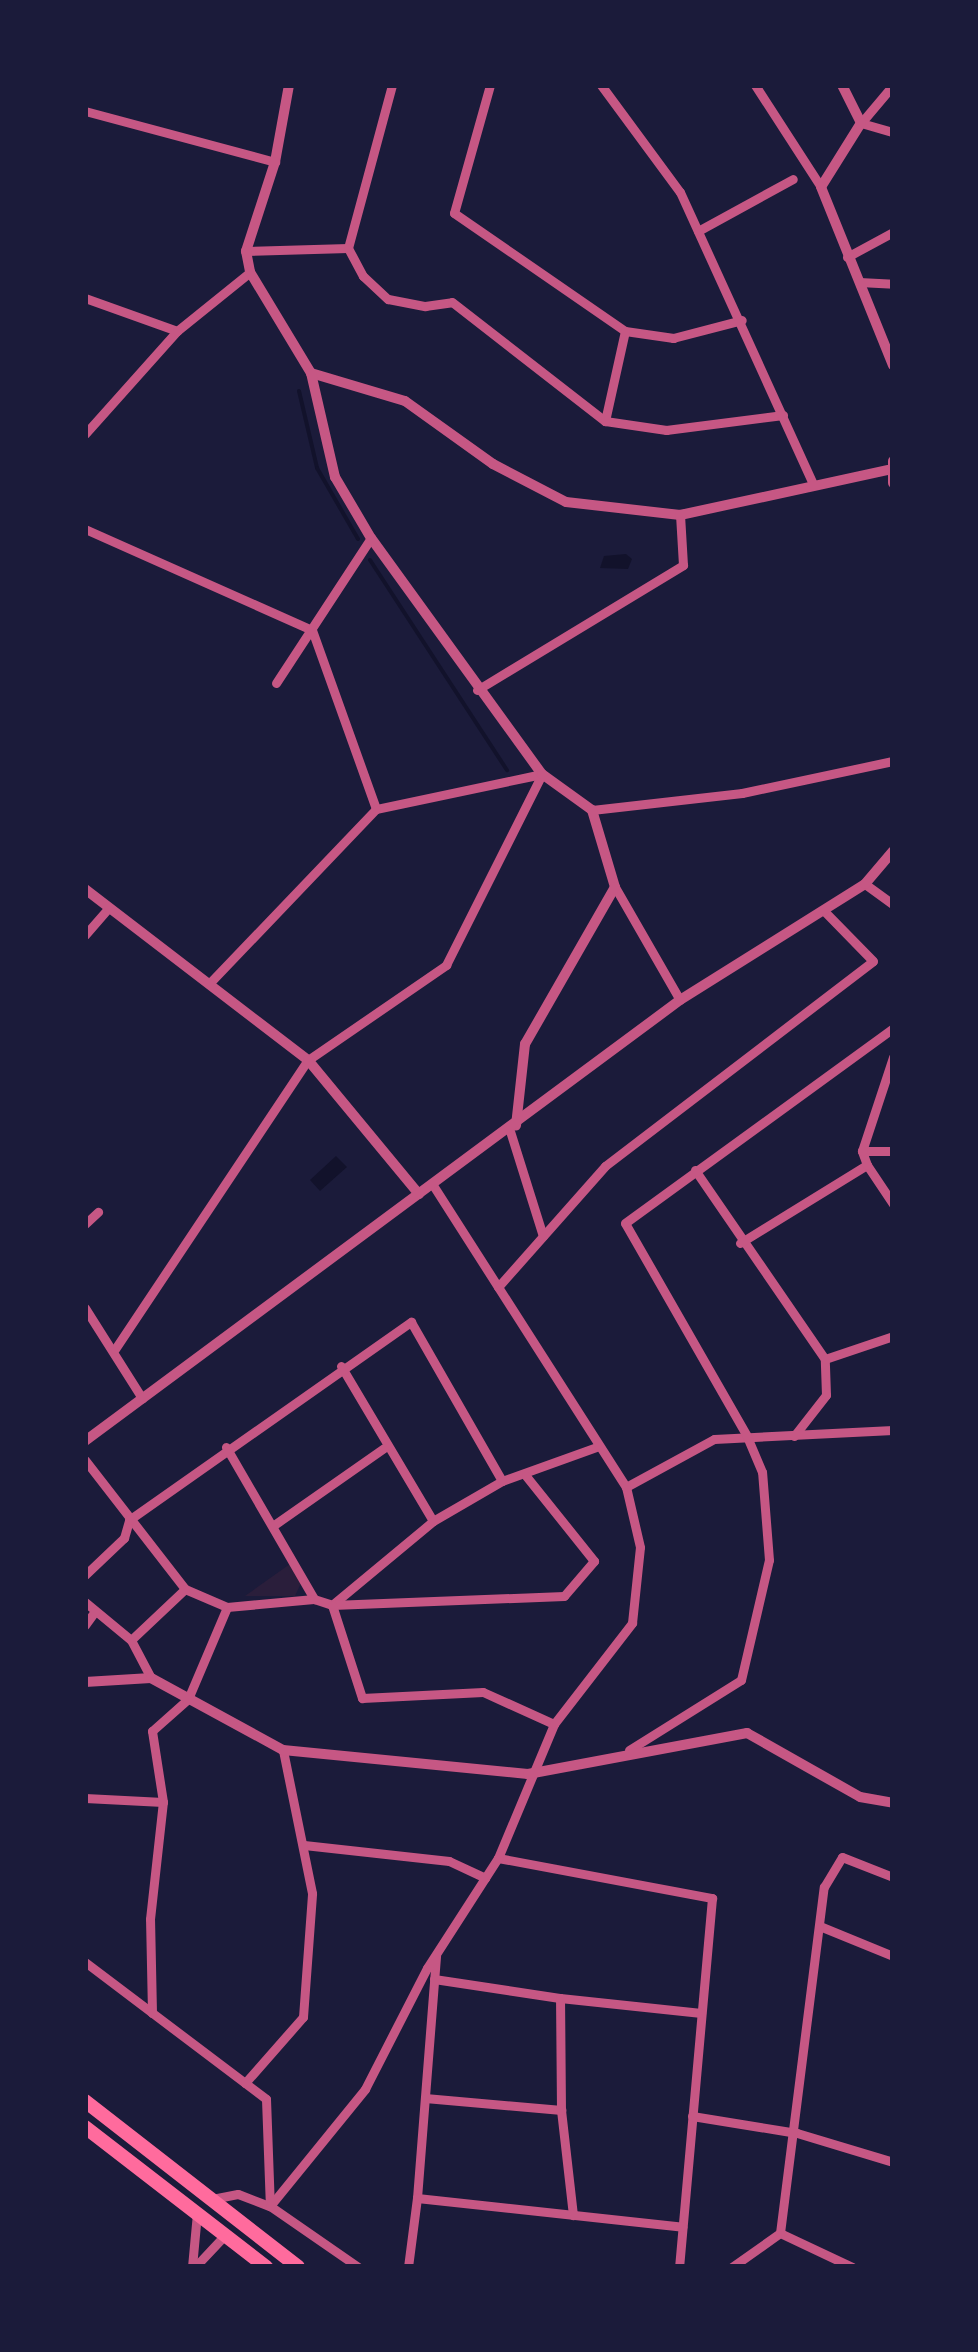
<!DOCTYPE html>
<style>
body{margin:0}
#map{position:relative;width:978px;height:2352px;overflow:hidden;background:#1b1b3a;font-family:"Varela Round",sans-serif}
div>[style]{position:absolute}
.green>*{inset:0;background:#2a1e3b}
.water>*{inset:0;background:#12122b}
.stream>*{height:4px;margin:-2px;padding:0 2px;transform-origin:2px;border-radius:2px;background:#12122b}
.minor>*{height:9px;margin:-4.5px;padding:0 4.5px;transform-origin:4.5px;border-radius:4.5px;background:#c65784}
.tertiary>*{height:10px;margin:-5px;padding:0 5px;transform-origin:5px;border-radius:5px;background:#c65784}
.trunk>*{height:14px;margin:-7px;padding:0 7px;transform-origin:7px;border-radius:7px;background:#ff6b9d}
span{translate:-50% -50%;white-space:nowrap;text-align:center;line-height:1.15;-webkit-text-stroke:8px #1b1b3a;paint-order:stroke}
.frame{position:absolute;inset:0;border:88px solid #1b1b3a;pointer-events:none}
</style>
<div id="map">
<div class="green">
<i style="clip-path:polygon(290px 1564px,301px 1583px,295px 1596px,245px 1596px)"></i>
</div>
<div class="water">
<i style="clip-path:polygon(626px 554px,632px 559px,628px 569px,600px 568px,604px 556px)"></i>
<i style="clip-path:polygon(336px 1156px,347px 1167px,320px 1191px,310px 1180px)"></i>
</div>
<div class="stream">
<i style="left:299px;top:391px;width:79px;rotate:76.8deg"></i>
<i style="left:317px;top:468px;width:82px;rotate:60deg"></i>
<i style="left:370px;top:560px;width:251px;rotate:56.9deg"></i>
</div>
<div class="minor">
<i style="left:392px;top:85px;width:169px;rotate:105.1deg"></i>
<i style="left:348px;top:248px;width:32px;rotate:62deg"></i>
<i style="left:363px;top:276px;width:34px;rotate:43deg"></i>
<i style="left:388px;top:299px;width:38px;rotate:11deg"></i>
<i style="left:425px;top:306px;width:27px;rotate:-8deg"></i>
<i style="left:452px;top:302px;width:194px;rotate:37.9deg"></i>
<i style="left:605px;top:421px;width:62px;rotate:8.4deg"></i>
<i style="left:666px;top:430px;width:118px;rotate:-7.3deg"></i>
<i style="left:490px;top:85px;width:133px;rotate:105.7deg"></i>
<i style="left:454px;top:213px;width:208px;rotate:34.6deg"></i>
<i style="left:625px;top:331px;width:49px;rotate:8.3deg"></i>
<i style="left:673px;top:338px;width:71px;rotate:-14.6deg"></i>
<i style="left:601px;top:85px;width:133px;rotate:53.6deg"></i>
<i style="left:680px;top:192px;width:319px;rotate:65.5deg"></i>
<i style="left:755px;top:85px;width:121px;rotate:57.1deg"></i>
<i style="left:893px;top:85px;width:50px;rotate:130.1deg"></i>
<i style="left:861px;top:123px;width:33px;rotate:16deg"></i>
<i style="left:85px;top:111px;width:197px;rotate:15deg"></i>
<i style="left:698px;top:231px;width:108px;rotate:-28.7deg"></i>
<i style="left:246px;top:251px;width:102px;rotate:-1.7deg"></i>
<i style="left:847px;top:257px;width:52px;rotate:-28.5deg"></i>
<i style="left:859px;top:282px;width:34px;rotate:3deg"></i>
<i style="left:85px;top:298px;width:98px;rotate:19.7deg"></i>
<i style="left:605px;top:421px;width:92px;rotate:-77.5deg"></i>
<i style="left:85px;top:434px;width:138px;rotate:-48.2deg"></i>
<i style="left:177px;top:331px;width:94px;rotate:-38.9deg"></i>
<i style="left:85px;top:529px;width:248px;rotate:24deg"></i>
<i style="left:312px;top:630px;width:190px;rotate:70.3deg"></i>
<i style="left:276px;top:683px;width:173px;rotate:-56.8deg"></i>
<i style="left:477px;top:690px;width:241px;rotate:-31.2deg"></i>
<i style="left:683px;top:565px;width:50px;rotate:-93.4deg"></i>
<i style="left:592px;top:810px;width:151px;rotate:-6.5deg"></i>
<i style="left:742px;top:793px;width:154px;rotate:-12deg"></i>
<i style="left:865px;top:884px;width:34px;rotate:36deg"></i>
<i style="left:615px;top:887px;width:130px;rotate:60.1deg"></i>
<i style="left:85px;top:935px;width:32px;rotate:-49deg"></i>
<i style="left:510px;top:1131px;width:110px;rotate:72.6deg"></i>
<i style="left:862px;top:1151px;width:31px"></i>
<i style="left:867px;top:1165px;width:47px;rotate:56.3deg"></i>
<i style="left:695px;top:1170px;width:229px;rotate:55.5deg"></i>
<i style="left:85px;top:1224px;width:18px;rotate:-43deg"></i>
<i style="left:740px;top:1243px;width:149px;rotate:-31.6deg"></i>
<i style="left:867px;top:1165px;width:15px;rotate:-110deg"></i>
<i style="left:862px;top:1151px;width:99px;rotate:-71.7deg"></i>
<i style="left:498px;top:1287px;width:162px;rotate:-48.5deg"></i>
<i style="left:605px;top:1166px;width:337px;rotate:-37.4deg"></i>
<i style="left:873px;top:961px;width:69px;rotate:-134.4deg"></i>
<i style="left:85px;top:1308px;width:107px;rotate:57.7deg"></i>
<i style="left:115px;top:1349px;width:348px;rotate:-56.3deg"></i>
<i style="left:308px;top:1060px;width:168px;rotate:-34.5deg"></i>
<i style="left:446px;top:965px;width:214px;rotate:-63.3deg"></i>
<i style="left:542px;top:774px;width:170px;rotate:168.1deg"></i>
<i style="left:376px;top:809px;width:242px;rotate:133.7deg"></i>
<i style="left:341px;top:1366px;width:180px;rotate:59.3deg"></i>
<i style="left:794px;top:1436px;width:52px;rotate:-52deg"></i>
<i style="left:826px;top:1395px;width:36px;rotate:-92deg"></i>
<i style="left:825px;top:1359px;width:72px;rotate:-18.7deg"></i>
<i style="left:226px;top:1447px;width:176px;rotate:59.9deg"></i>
<i style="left:85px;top:1460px;width:163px;rotate:52.2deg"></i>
<i style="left:185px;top:1589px;width:46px;rotate:23.2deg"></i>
<i style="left:227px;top:1607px;width:87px;rotate:-5.3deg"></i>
<i style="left:314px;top:1599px;width:19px;rotate:18deg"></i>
<i style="left:332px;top:1605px;width:131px;rotate:-39.7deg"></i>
<i style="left:433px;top:1521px;width:80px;rotate:-30.1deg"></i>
<i style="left:502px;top:1481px;width:103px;rotate:-19.8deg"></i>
<i style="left:526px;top:1476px;width:109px;rotate:51.3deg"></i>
<i style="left:594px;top:1561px;width:46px;rotate:130.6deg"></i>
<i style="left:564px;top:1596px;width:232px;rotate:177.8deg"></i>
<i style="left:332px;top:1605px;width:98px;rotate:72.1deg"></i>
<i style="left:362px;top:1698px;width:121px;rotate:-2.8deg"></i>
<i style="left:483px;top:1692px;width:78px;rotate:24.3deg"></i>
<i style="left:626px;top:1487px;width:100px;rotate:-28.6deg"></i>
<i style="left:714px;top:1439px;width:179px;rotate:-2.9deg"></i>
<i style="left:274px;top:1525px;width:134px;rotate:-35deg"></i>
<i style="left:85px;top:1575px;width:54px;rotate:-43.5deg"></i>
<i style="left:124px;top:1538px;width:19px;rotate:-74deg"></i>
<i style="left:129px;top:1520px;width:345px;rotate:-35.1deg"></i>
<i style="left:411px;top:1322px;width:183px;rotate:60.2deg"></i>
<i style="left:85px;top:1602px;width:60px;rotate:39.6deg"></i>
<i style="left:131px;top:1640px;width:43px;rotate:62.2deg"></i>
<i style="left:85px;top:1625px;width:17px;rotate:-54deg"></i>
<i style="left:131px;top:1640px;width:74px;rotate:-43.4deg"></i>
<i style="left:629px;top:1750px;width:132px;rotate:-32deg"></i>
<i style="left:741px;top:1680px;width:123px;rotate:-76.9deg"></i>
<i style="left:769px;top:1560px;width:88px;rotate:-94.5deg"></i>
<i style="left:762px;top:1472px;width:39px;rotate:-113deg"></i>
<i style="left:747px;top:1436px;width:245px;rotate:-119.8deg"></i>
<i style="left:625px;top:1223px;width:331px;rotate:-36deg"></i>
<i style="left:85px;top:1798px;width:78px;rotate:2.9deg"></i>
<i style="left:304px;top:1845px;width:146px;rotate:6.3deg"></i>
<i style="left:449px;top:1861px;width:40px;rotate:25deg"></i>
<i style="left:498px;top:1858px;width:218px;rotate:10.6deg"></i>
<i style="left:712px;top:1898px;width:370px;rotate:95.1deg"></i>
<i style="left:822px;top:1927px;width:77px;rotate:22.2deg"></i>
<i style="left:85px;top:1962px;width:227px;rotate:37.1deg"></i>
<i style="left:266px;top:2099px;width:107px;rotate:87.9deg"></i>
<i style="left:270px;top:2206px;width:107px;rotate:34.7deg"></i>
<i style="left:434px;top:1979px;width:127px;rotate:8.6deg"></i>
<i style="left:152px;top:2013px;width:94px;rotate:-91.2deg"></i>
<i style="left:150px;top:1919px;width:118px;rotate:-83.7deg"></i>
<i style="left:163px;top:1802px;width:72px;rotate:-98.8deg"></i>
<i style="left:152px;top:1731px;width:48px;rotate:-41.6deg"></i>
<i style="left:188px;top:1699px;width:100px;rotate:-67deg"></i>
<i style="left:245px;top:2083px;width:88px;rotate:-48.7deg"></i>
<i style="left:303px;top:2017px;width:124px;rotate:-85.8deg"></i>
<i style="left:312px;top:1893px;width:146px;rotate:-101.5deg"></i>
<i style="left:425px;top:2098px;width:137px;rotate:5deg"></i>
<i style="left:561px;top:2110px;width:106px;rotate:83.5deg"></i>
<i style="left:561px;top:2110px;width:112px;rotate:-90.5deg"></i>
<i style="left:560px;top:1998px;width:142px;rotate:6.1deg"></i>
<i style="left:692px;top:2116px;width:106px;rotate:9.2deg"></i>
<i style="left:797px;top:2133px;width:100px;rotate:16.8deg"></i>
<i style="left:417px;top:2198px;width:243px;rotate:-85.5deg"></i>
<i style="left:212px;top:2199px;width:26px;rotate:-11deg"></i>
<i style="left:238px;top:2194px;width:34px;rotate:21deg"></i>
<i style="left:270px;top:2206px;width:151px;rotate:-50.9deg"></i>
<i style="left:365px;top:2089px;width:136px;rotate:-62.9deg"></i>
<i style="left:427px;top:1968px;width:131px;rotate:-57.2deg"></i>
<i style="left:498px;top:1858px;width:145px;rotate:-67.3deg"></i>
<i style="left:554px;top:1724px;width:128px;rotate:-52.3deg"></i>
<i style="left:632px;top:1623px;width:76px;rotate:-84deg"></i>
<i style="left:640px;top:1547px;width:62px;rotate:-103.1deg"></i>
<i style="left:626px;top:1487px;width:358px;rotate:-122.6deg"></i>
<i style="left:780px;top:2233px;width:80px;rotate:25.3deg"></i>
<i style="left:192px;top:2267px;width:54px;rotate:-84.7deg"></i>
<i style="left:195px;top:2267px;width:44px;rotate:-46.8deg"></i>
<i style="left:408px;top:2267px;width:70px;rotate:-82.6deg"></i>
<i style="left:417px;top:2198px;width:267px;rotate:6.2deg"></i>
<i style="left:732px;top:2267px;width:59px;rotate:-35.3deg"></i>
<i style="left:780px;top:2233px;width:349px;rotate:-82.8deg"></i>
<i style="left:824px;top:1887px;width:35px;rotate:-59deg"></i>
<i style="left:842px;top:1857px;width:55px;rotate:21.4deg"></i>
</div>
<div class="tertiary">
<i style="left:289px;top:85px;width:78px;rotate:100.3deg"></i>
<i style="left:275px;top:162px;width:94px;rotate:108deg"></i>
<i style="left:246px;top:251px;width:21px;rotate:79deg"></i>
<i style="left:250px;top:272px;width:118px;rotate:58.9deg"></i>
<i style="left:311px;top:373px;width:98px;rotate:16.6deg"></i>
<i style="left:405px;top:401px;width:108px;rotate:35.6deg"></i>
<i style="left:493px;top:464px;width:82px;rotate:27.5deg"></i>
<i style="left:566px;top:502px;width:115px;rotate:6.5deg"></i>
<i style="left:680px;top:515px;width:213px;rotate:-12.2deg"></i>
<i style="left:842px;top:85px;width:42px;rotate:63.4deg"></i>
<i style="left:861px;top:123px;width:75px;rotate:122deg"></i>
<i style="left:821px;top:187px;width:192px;rotate:68deg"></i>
<i style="left:311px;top:373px;width:107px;rotate:77deg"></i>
<i style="left:335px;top:477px;width:71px;rotate:59.5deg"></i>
<i style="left:371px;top:538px;width:291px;rotate:54.1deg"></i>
<i style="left:542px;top:774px;width:62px;rotate:35.8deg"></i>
<i style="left:592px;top:810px;width:80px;rotate:73.4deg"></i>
<i style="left:615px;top:887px;width:181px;rotate:119.8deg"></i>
<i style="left:525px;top:1044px;width:82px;rotate:96.3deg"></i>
<i style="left:893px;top:461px;width:22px;rotate:90deg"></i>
<i style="left:85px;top:889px;width:281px;rotate:37.5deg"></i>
<i style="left:308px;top:1060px;width:174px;rotate:50.4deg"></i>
<i style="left:85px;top:1441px;width:741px;rotate:-36.54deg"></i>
<i style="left:680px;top:1000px;width:218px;rotate:-32.1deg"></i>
<i style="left:865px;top:884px;width:43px;rotate:-49.7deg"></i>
<i style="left:85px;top:1682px;width:66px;rotate:-3.5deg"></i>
<i style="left:151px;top:1678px;width:150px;rotate:28.6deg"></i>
<i style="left:283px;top:1750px;width:246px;rotate:5.6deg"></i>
<i style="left:528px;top:1774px;width:223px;rotate:-10.6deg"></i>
<i style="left:747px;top:1733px;width:130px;rotate:29.5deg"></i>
<i style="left:860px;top:1797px;width:34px;rotate:10deg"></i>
</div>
<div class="trunk">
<i style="left:85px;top:2101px;width:270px;rotate:37.9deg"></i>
<i style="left:85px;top:2127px;width:229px;rotate:37.7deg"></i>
</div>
<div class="frame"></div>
</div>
